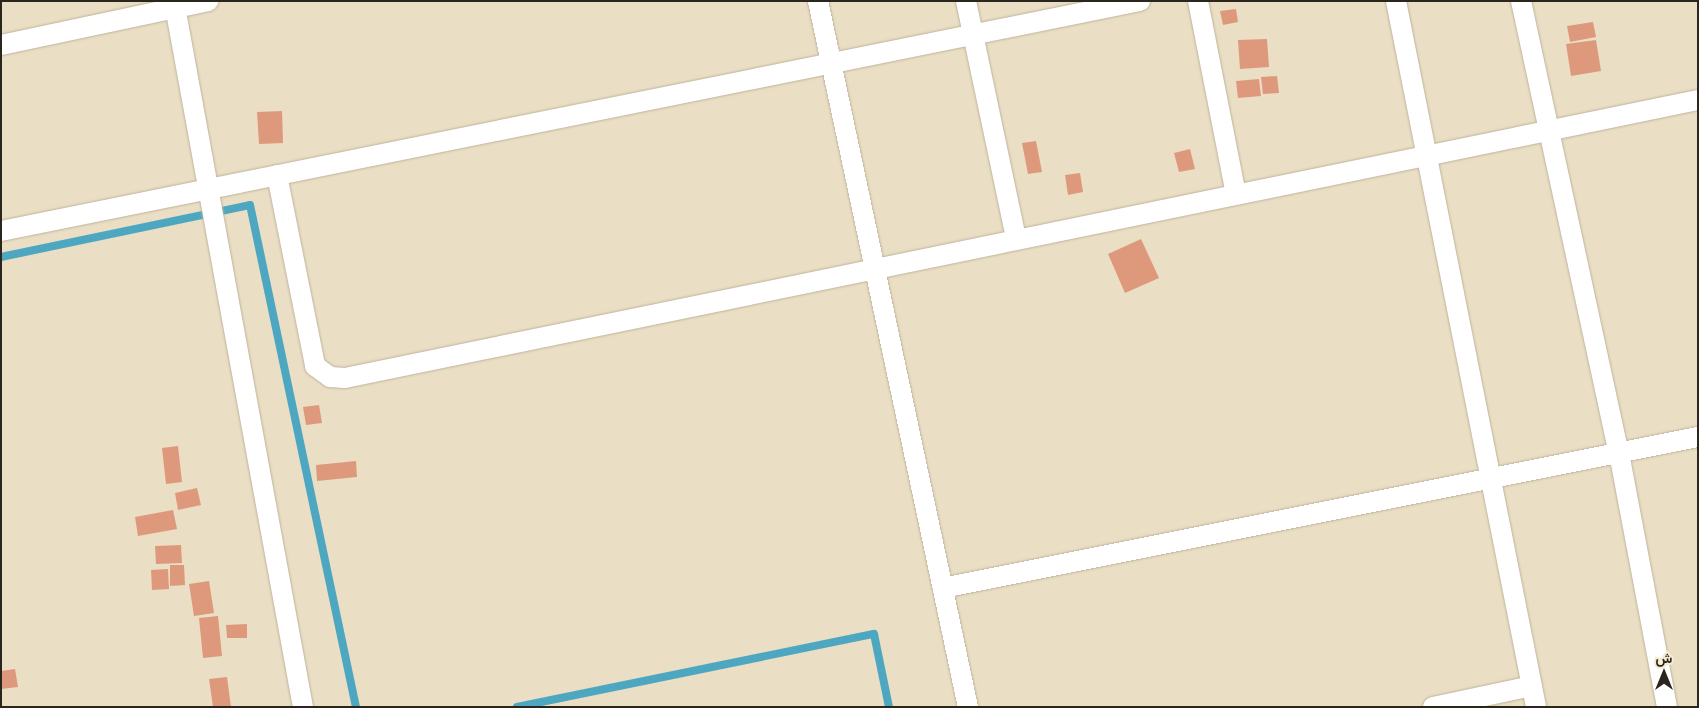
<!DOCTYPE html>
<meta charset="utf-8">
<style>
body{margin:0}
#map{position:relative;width:1699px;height:708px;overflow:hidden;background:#eadec5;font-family:Manrope,Vazirmatn,sans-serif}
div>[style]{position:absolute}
.stream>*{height:8px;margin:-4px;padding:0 4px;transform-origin:4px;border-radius:4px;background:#4ea7c1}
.building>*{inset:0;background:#de997c}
.roads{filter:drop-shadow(0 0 1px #beb39b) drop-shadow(0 0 1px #beb39b)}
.minor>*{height:20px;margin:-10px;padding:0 10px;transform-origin:10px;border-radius:10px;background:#fff}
span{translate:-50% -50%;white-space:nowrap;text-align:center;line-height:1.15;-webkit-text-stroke:5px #f7ebd2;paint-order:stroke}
.frame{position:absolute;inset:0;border:2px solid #2a261d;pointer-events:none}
.north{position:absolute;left:1639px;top:648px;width:50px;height:50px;-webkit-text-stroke:4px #f7ebd2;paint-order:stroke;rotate:0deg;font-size:14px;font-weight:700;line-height:20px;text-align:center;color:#2a261d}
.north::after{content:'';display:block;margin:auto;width:18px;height:22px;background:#2a261d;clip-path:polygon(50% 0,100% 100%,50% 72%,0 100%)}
</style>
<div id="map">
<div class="stream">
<i style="left:1px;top:257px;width:254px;rotate:-11.8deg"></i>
<i style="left:250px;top:205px;width:513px;rotate:78.08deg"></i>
<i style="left:517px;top:707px;width:364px;rotate:-11.6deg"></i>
<i style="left:874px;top:634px;width:75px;rotate:78.4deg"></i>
</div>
<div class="building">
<i style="clip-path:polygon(1236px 9px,1238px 22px,1223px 25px,1220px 11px)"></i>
<i style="clip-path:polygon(1593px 22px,1596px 37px,1570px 42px,1567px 26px)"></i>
<i style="clip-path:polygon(1267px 39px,1269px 67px,1240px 69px,1238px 40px)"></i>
<i style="clip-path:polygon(1596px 40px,1601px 71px,1571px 76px,1566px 44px)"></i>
<i style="clip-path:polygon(1277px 76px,1279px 93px,1263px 94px,1261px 77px)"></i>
<i style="clip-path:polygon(1259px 79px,1261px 96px,1238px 98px,1236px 81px)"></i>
<i style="clip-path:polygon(282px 111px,283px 143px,259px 144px,257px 112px)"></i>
<i style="clip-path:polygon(1036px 141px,1042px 172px,1028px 174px,1022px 143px)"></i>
<i style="clip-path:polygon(1190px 149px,1195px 169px,1179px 172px,1174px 153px)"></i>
<i style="clip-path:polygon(1080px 173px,1083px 192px,1068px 195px,1065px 175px)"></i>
<i style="clip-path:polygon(1141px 239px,1159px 278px,1125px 293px,1108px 254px)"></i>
<i style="clip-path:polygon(319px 405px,322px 423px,306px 425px,303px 407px)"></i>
<i style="clip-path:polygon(178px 446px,182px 482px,166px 484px,162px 448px)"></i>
<i style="clip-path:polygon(356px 461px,357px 477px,317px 481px,316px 465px)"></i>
<i style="clip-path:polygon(197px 488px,201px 505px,178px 510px,175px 493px)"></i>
<i style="clip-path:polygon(173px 510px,177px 529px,138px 536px,135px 517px)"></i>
<i style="clip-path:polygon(181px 545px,182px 563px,156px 564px,155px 546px)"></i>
<i style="clip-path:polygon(170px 565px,184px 565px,185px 585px,170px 586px)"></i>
<i style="clip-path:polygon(168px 569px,169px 589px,152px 590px,151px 570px)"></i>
<i style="clip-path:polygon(209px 581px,214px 613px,194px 616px,189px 584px)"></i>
<i style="clip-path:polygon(218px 616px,222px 656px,203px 658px,199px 618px)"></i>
<i style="clip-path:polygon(247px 624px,247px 638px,227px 638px,226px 625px)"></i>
<i style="clip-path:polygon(15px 669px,18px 687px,1px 689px,1px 671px)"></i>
<i style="clip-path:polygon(227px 677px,231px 707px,213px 707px,209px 679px)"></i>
</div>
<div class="roads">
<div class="minor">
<i style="left:174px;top:1px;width:718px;rotate:79.65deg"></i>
<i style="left:818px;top:1px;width:722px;rotate:78.01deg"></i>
<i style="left:966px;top:1px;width:243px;rotate:78.1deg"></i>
<i style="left:1198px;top:1px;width:197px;rotate:78.9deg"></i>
<i style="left:1396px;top:1px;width:720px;rotate:78.78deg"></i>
<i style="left:1521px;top:1px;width:463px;rotate:77.8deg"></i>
<i style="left:1619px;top:453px;width:258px;rotate:79.3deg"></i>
<i style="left:1px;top:45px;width:212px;rotate:-12deg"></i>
<i style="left:277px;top:175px;width:195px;rotate:78.7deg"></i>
<i style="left:315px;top:366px;width:19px;rotate:36deg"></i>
<i style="left:330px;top:377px;width:15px;rotate:4deg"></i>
<i style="left:345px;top:378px;width:1381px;rotate:-11.61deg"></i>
<i style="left:1px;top:231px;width:1162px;rotate:-11.42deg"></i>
<i style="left:943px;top:588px;width:770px;rotate:-11.31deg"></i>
<i style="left:1433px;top:707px;width:101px;rotate:-12deg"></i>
</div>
</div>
<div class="frame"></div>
<div class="north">ش</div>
</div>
